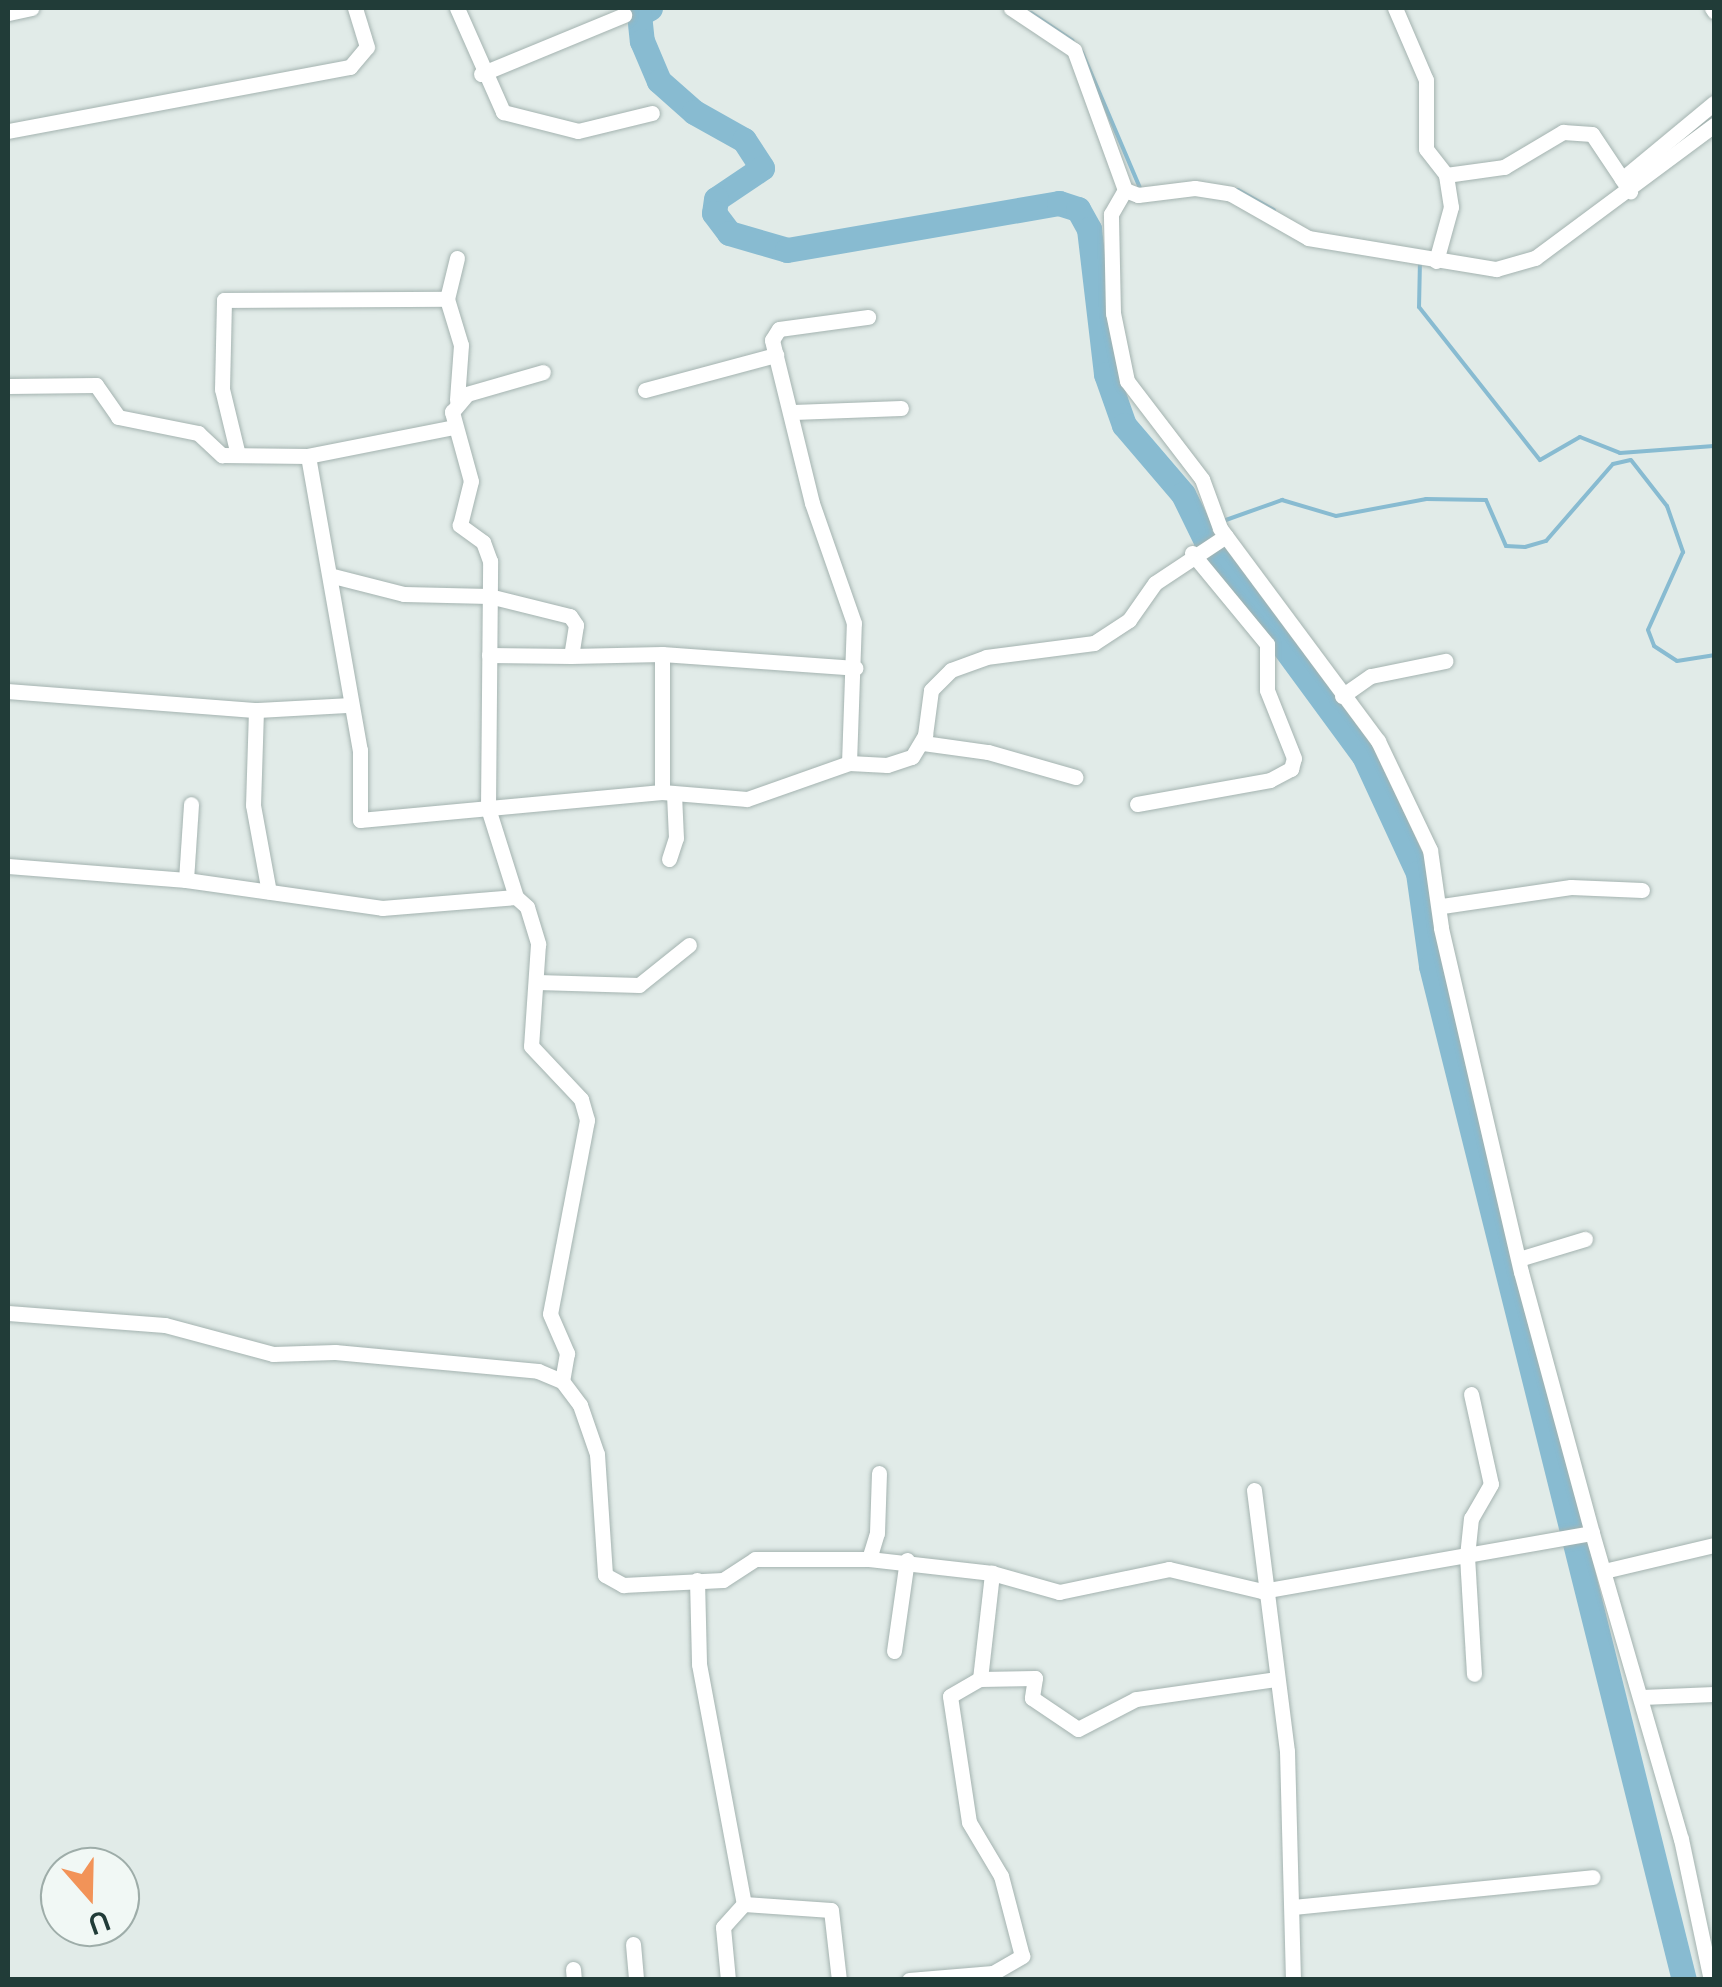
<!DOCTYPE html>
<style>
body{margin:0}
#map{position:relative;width:1722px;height:1987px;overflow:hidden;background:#e1ebe8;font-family:Lato,sans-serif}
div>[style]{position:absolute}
.stream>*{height:4px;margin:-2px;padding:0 2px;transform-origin:2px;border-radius:2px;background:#88bbd1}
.river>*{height:25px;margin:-12.5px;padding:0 12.5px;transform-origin:12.5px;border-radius:12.5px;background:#88bbd1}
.roads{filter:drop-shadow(0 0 2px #a4b3b0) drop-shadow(0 0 2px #a4b3b0)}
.street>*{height:15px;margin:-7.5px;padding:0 7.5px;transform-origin:7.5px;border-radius:7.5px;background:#fff}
span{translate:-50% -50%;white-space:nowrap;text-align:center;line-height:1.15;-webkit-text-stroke:8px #f1f8f5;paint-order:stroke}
.frame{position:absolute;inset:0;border:10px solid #213c38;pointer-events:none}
.north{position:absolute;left:40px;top:1847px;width:100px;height:100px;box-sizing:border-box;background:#f1f8f5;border:2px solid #9eada9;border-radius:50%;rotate:160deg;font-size:28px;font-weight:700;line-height:40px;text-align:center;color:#213c38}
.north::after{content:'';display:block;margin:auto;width:35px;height:45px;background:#f29358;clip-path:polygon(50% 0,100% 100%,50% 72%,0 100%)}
</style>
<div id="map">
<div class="stream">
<i style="left:1031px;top:13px;width:50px;rotate:33.7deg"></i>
<i style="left:1082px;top:52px;width:148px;rotate:66.9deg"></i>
<i style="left:1238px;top:190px;width:41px;rotate:29.1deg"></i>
<i style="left:1420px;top:260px;width:47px;rotate:91.2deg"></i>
<i style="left:1419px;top:307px;width:195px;rotate:51.7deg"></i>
<i style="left:1540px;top:460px;width:46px;rotate:-29.9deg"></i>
<i style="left:1580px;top:437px;width:43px;rotate:21.8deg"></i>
<i style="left:1620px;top:453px;width:94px;rotate:-4.3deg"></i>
<i style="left:1223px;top:521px;width:63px;rotate:-19.6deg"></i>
<i style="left:1282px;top:500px;width:56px;rotate:16.5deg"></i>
<i style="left:1336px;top:516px;width:92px;rotate:-10.7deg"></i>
<i style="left:1426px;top:499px;width:60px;rotate:1deg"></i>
<i style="left:1486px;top:500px;width:50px;rotate:66.5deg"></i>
<i style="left:1506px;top:546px;width:19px;rotate:3deg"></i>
<i style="left:1525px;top:547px;width:22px;rotate:-16deg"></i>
<i style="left:1546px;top:541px;width:102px;rotate:-49deg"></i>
<i style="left:1613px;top:464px;width:18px;rotate:-13deg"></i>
<i style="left:1631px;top:460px;width:58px;rotate:52deg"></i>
<i style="left:1667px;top:506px;width:49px;rotate:70.8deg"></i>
<i style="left:1683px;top:552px;width:85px;rotate:114.2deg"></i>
<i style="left:1648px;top:630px;width:17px;rotate:69deg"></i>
<i style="left:1654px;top:646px;width:27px;rotate:33deg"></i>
<i style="left:1677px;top:661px;width:37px;rotate:-9deg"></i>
</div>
<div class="river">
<i style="left:650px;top:8px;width:13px;rotate:151deg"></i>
<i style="left:639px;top:14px;width:27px;rotate:84deg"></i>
<i style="left:642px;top:41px;width:43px;rotate:67deg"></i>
<i style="left:659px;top:81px;width:47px;rotate:41.5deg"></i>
<i style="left:694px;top:112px;width:57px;rotate:29.2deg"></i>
<i style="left:744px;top:140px;width:33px;rotate:57deg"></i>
<i style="left:762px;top:168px;width:55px;rotate:146deg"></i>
<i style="left:716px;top:199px;width:14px;rotate:98deg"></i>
<i style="left:714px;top:213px;width:25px;rotate:53deg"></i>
<i style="left:729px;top:233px;width:60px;rotate:16.3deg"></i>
<i style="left:787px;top:250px;width:276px;rotate:-9.8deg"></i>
<i style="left:1059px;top:203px;width:20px;rotate:18deg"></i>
<i style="left:1078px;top:209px;width:23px;rotate:61deg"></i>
<i style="left:1089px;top:229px;width:146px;rotate:83.3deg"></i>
<i style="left:1106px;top:374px;width:54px;rotate:70.6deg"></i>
<i style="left:1124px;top:425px;width:91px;rotate:49.5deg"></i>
<i style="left:1183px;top:494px;width:52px;rotate:63.9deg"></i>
<i style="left:1206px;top:541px;width:267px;rotate:53.7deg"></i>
<i style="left:1364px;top:756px;width:129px;rotate:65.2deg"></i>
<i style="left:1418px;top:873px;width:94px;rotate:82deg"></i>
<i style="left:1431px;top:966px;width:1045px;rotate:75.99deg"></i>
</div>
<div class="roads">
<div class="street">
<i style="left:457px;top:8px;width:114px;rotate:66.1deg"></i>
<i style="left:503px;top:112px;width:77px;rotate:14.2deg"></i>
<i style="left:578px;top:131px;width:76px;rotate:-13.7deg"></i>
<i style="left:1395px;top:8px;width:78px;rotate:66.7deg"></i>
<i style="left:1426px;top:80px;width:69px;rotate:90deg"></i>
<i style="left:1426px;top:149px;width:33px;rotate:52deg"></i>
<i style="left:1712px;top:8px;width:4px;rotate:56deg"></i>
<i style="left:8px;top:13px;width:24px;rotate:-12deg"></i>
<i style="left:481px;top:74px;width:155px;rotate:-22.4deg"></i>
<i style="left:8px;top:131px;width:348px;rotate:-10.6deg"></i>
<i style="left:350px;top:67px;width:26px;rotate:-50deg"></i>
<i style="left:367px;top:47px;width:41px;rotate:-107.1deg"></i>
<i style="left:1622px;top:179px;width:119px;rotate:-39.6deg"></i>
<i style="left:1125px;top:190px;width:14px;rotate:21deg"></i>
<i style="left:1138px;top:195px;width:57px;rotate:-7deg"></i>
<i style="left:1195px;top:188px;width:36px;rotate:9deg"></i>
<i style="left:1231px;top:194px;width:89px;rotate:29.7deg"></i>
<i style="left:1308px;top:238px;width:191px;rotate:9.4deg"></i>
<i style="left:1496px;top:269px;width:41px;rotate:-15.8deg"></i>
<i style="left:1535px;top:258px;width:223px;rotate:-36.6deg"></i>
<i style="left:457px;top:258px;width:42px;rotate:103.7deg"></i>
<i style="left:447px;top:299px;width:48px;rotate:73.1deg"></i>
<i style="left:461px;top:345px;width:55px;rotate:94.2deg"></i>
<i style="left:1436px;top:261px;width:56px;rotate:-74.5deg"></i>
<i style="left:1451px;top:207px;width:32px;rotate:-99deg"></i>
<i style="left:1446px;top:175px;width:59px;rotate:-7.9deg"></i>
<i style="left:1504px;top:167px;width:69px;rotate:-30.7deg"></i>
<i style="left:1563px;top:132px;width:29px;rotate:4deg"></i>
<i style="left:1592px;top:134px;width:69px;rotate:56.3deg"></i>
<i style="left:8px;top:386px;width:88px;rotate:-0.7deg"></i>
<i style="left:96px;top:385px;width:39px;rotate:55deg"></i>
<i style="left:118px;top:417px;width:82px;rotate:11.3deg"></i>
<i style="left:198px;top:433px;width:33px;rotate:43deg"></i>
<i style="left:222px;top:455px;width:86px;rotate:0.7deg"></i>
<i style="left:645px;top:390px;width:136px;rotate:-15deg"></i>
<i style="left:793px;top:412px;width:108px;rotate:-2.1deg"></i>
<i style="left:454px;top:427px;width:149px;rotate:168.8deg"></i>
<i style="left:308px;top:456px;width:299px;rotate:80deg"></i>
<i style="left:360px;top:750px;width:70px;rotate:90deg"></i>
<i style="left:360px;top:820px;width:303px;rotate:-5.3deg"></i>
<i style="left:662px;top:792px;width:85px;rotate:4.7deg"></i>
<i style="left:747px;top:799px;width:108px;rotate:-19.4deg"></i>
<i style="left:849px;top:763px;width:140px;rotate:-88deg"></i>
<i style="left:854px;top:623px;width:127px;rotate:-109.3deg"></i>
<i style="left:812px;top:503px;width:168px;rotate:-103.8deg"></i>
<i style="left:772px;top:340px;width:13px;rotate:-58deg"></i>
<i style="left:779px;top:329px;width:90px;rotate:-7.7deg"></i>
<i style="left:238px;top:455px;width:68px;rotate:-103.6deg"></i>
<i style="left:222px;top:389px;width:89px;rotate:-88.7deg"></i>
<i style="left:224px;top:300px;width:223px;rotate:-0.3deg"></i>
<i style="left:333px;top:576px;width:73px;rotate:14.2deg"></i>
<i style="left:404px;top:594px;width:85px;rotate:1.3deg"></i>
<i style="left:489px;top:596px;width:83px;rotate:13.9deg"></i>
<i style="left:570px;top:616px;width:11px;rotate:56deg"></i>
<i style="left:576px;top:625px;width:31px;rotate:99deg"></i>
<i style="left:571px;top:656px;width:91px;rotate:-1.3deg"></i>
<i style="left:662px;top:654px;width:194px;rotate:4.1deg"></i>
<i style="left:662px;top:654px;width:138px;rotate:90deg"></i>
<i style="left:489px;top:655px;width:82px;rotate:0.7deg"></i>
<i style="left:8px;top:691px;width:249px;rotate:4.4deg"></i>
<i style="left:256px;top:710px;width:95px;rotate:91.8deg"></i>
<i style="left:253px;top:805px;width:88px;rotate:79.6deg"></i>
<i style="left:1342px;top:696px;width:35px;rotate:-35deg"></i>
<i style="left:1371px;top:676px;width:76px;rotate:-11.5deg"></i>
<i style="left:256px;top:710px;width:92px;rotate:-3.1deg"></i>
<i style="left:923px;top:743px;width:66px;rotate:7.9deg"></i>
<i style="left:988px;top:752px;width:91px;rotate:16deg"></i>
<i style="left:849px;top:763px;width:38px;rotate:3deg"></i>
<i style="left:887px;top:765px;width:26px;rotate:-18deg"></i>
<i style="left:912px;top:757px;width:26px;rotate:-59deg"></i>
<i style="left:925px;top:735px;width:45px;rotate:-82.4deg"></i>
<i style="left:931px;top:690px;width:28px;rotate:-45deg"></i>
<i style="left:951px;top:670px;width:37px;rotate:-20deg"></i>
<i style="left:986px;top:657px;width:109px;rotate:-7.4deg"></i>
<i style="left:1094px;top:643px;width:42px;rotate:-33.3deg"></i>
<i style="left:1129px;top:620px;width:45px;rotate:-54.9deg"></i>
<i style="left:1155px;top:583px;width:85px;rotate:-33.5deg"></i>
<i style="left:1137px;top:804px;width:135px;rotate:-10.2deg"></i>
<i style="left:1270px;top:780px;width:24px;rotate:-28deg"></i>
<i style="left:1291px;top:769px;width:11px;rotate:-75deg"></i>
<i style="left:1294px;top:758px;width:73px;rotate:-111.7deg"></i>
<i style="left:1267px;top:690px;width:46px;rotate:-90deg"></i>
<i style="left:1267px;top:644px;width:118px;rotate:-129.5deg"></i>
<i style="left:669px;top:859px;width:22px;rotate:-72deg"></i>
<i style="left:676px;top:838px;width:44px;rotate:-92.6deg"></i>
<i style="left:8px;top:866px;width:179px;rotate:4.5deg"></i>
<i style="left:186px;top:880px;width:198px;rotate:8.1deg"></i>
<i style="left:382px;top:908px;width:134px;rotate:-4.7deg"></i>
<i style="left:516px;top:897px;width:15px;rotate:42deg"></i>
<i style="left:527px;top:907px;width:39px;rotate:73deg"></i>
<i style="left:538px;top:944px;width:102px;rotate:93.9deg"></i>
<i style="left:531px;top:1046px;width:73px;rotate:46.7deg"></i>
<i style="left:581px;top:1099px;width:22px;rotate:74deg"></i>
<i style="left:587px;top:1120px;width:197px;rotate:100.8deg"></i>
<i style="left:550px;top:1314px;width:43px;rotate:66.4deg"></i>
<i style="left:567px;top:1353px;width:28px;rotate:100deg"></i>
<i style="left:186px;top:880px;width:76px;rotate:-86.2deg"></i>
<i style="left:516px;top:897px;width:93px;rotate:-107.5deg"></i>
<i style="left:488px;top:808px;width:247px;rotate:-89.5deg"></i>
<i style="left:490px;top:561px;width:20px;rotate:-110deg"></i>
<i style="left:483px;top:542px;width:29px;rotate:-144deg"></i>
<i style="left:460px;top:525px;width:45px;rotate:-76deg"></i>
<i style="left:471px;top:481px;width:72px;rotate:-105.4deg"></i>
<i style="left:452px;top:412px;width:23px;rotate:-50deg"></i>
<i style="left:467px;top:394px;width:79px;rotate:-16.1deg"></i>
<i style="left:1442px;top:906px;width:130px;rotate:-8.4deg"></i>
<i style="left:1571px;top:887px;width:71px;rotate:2.4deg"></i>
<i style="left:537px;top:982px;width:102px;rotate:1.7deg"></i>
<i style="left:639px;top:985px;width:64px;rotate:-38.7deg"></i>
<i style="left:1519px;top:1259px;width:69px;rotate:-16.9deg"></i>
<i style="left:8px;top:1313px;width:157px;rotate:4.4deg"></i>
<i style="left:165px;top:1325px;width:112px;rotate:15deg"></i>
<i style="left:273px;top:1354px;width:62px;rotate:-1.8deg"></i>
<i style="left:335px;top:1352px;width:204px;rotate:5.3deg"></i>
<i style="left:538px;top:1371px;width:26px;rotate:23deg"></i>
<i style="left:562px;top:1381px;width:30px;rotate:53deg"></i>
<i style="left:580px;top:1405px;width:52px;rotate:70.9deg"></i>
<i style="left:597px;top:1454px;width:121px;rotate:86.2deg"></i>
<i style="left:605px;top:1575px;width:21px;rotate:29deg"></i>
<i style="left:623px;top:1585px;width:100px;rotate:-2.9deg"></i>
<i style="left:723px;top:1580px;width:38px;rotate:-33deg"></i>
<i style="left:755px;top:1559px;width:114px"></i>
<i style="left:869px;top:1559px;width:124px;rotate:6.5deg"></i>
<i style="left:992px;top:1573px;width:70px;rotate:15.8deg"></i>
<i style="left:1059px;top:1592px;width:112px;rotate:-11.8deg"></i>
<i style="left:1169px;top:1569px;width:96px;rotate:13.3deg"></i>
<i style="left:1262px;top:1591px;width:335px;rotate:-10deg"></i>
<i style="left:1592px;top:1533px;width:270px;rotate:-105.2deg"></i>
<i style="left:1521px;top:1272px;width:354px;rotate:-103.1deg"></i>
<i style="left:1441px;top:927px;width:78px;rotate:-98.1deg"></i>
<i style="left:1430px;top:850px;width:121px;rotate:-115.5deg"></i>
<i style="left:1378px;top:741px;width:265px;rotate:-126.6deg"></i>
<i style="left:1220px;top:528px;width:52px;rotate:-110.2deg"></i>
<i style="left:1202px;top:479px;width:123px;rotate:-127.4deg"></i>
<i style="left:1127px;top:381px;width:69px;rotate:-101.6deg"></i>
<i style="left:1113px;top:313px;width:99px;rotate:-91.2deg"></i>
<i style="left:1111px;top:214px;width:28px;rotate:-60deg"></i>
<i style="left:1125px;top:190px;width:149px;rotate:-110deg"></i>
<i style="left:1074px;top:50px;width:76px;rotate:-146.3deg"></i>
<i style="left:1471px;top:1394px;width:92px;rotate:77.5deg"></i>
<i style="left:1491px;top:1484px;width:39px;rotate:120deg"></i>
<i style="left:1471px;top:1518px;width:38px;rotate:96deg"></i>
<i style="left:1467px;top:1556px;width:118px;rotate:86.6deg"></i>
<i style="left:1254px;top:1490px;width:263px;rotate:82.8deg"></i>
<i style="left:1287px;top:1751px;width:229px;rotate:88.5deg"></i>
<i style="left:1592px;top:1533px;width:319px;rotate:73.8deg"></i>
<i style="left:1681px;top:1839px;width:144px;rotate:78deg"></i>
<i style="left:869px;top:1559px;width:27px;rotate:-73deg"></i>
<i style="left:877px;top:1533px;width:60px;rotate:-88.1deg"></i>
<i style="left:1604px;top:1571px;width:113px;rotate:-13.3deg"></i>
<i style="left:697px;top:1580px;width:84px;rotate:88.6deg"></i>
<i style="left:699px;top:1664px;width:244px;rotate:79.4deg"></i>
<i style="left:894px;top:1651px;width:92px;rotate:-81.9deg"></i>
<i style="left:980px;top:1679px;width:107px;rotate:-83.5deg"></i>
<i style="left:1642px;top:1697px;width:72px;rotate:-2.4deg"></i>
<i style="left:1293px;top:1907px;width:301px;rotate:-5.7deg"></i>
<i style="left:633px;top:1944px;width:36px;rotate:85deg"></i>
<i style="left:573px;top:1969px;width:11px;rotate:85deg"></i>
<i style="left:728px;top:1980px;width:53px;rotate:-95.4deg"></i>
<i style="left:723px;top:1927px;width:31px;rotate:-48deg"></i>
<i style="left:744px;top:1904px;width:87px;rotate:3.9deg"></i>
<i style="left:831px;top:1910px;width:70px;rotate:83.5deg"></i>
<i style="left:909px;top:1980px;width:84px;rotate:-4.8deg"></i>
<i style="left:993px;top:1973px;width:34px;rotate:-30deg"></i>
<i style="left:1022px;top:1956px;width:83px;rotate:-104.7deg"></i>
<i style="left:1001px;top:1876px;width:63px;rotate:-120.7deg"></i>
<i style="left:969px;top:1822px;width:127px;rotate:-98.6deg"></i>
<i style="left:950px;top:1696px;width:34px;rotate:-30deg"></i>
<i style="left:980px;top:1679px;width:55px;rotate:-1deg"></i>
<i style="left:1035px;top:1678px;width:20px;rotate:99deg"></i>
<i style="left:1032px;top:1698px;width:55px;rotate:34deg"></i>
<i style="left:1078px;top:1729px;width:65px;rotate:-27.3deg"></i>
<i style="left:1136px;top:1699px;width:142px;rotate:-8.1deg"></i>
</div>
</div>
<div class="frame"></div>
<div class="north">U</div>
</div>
